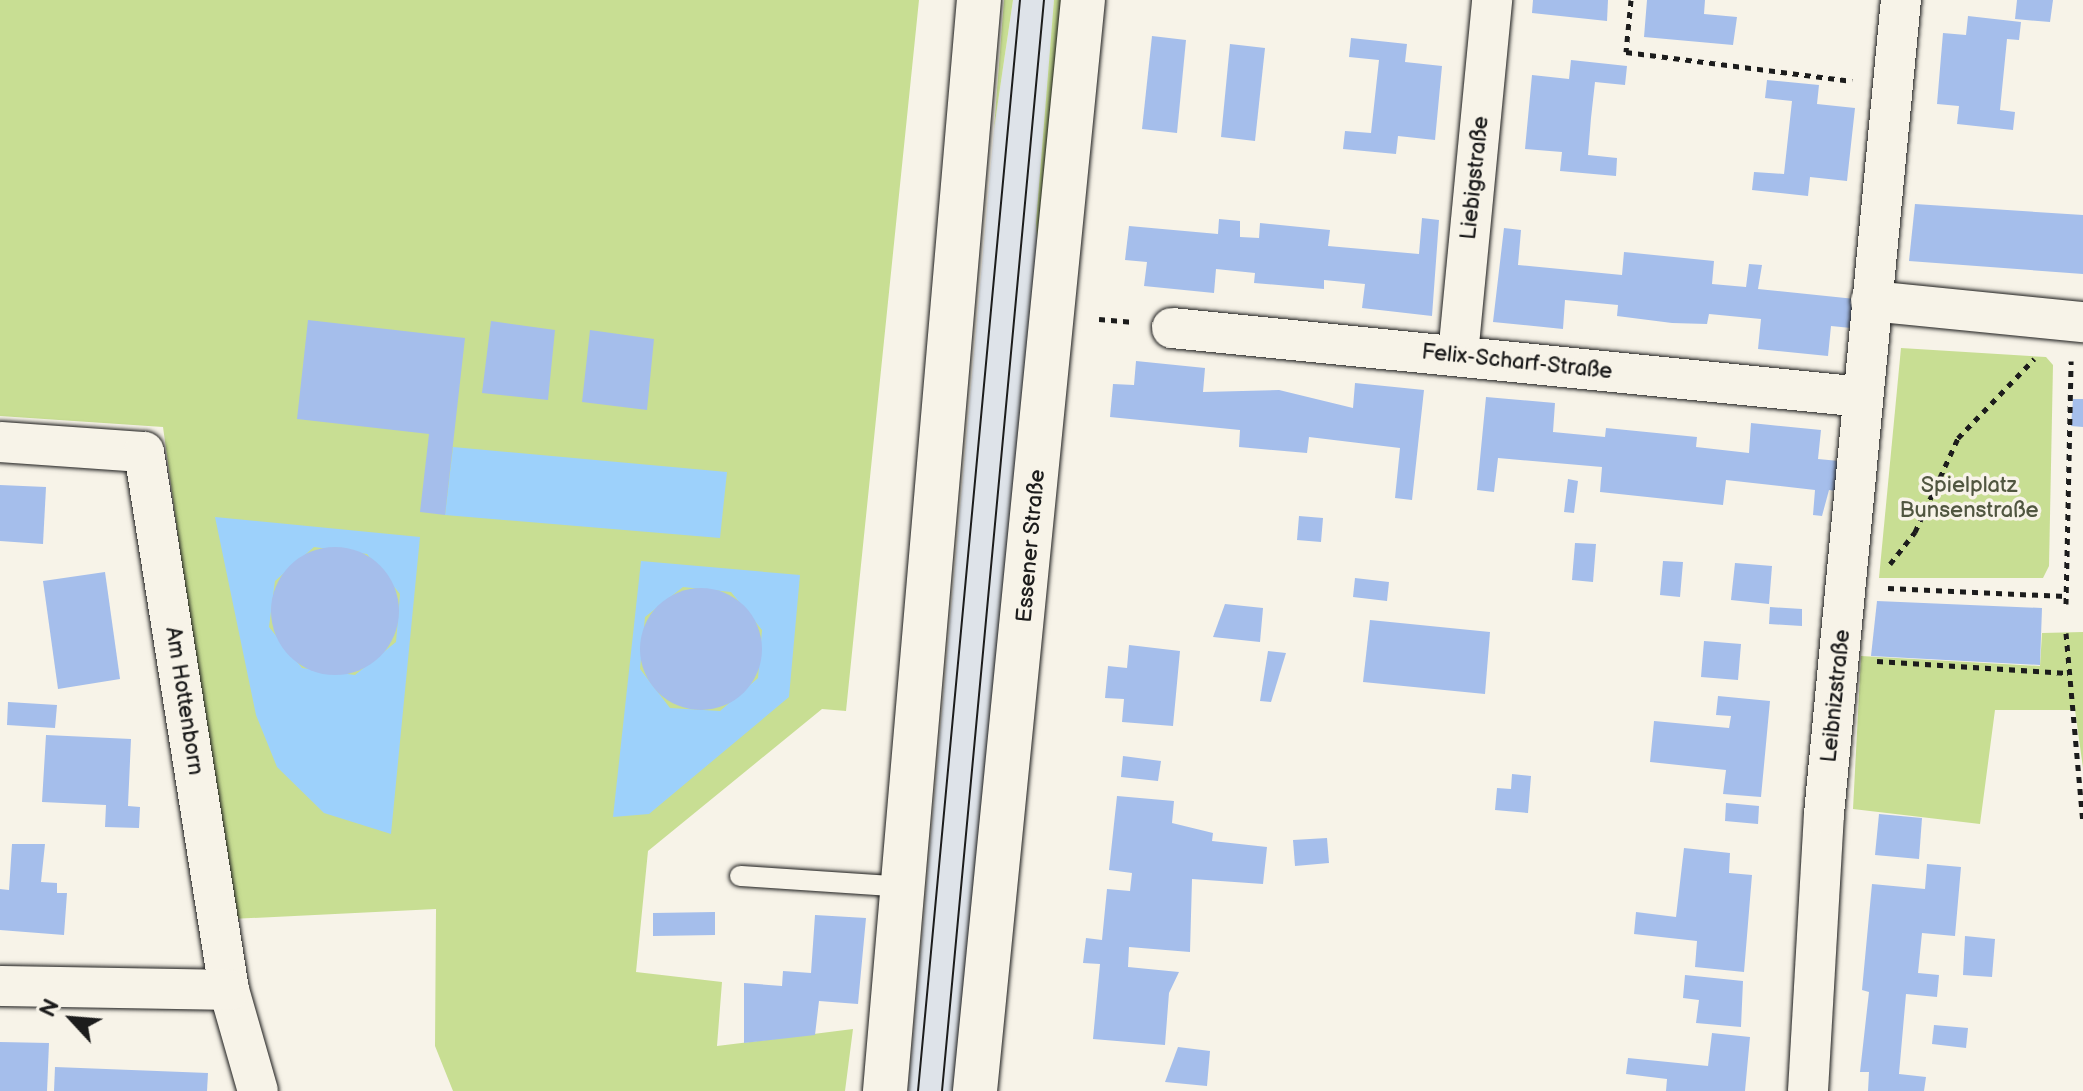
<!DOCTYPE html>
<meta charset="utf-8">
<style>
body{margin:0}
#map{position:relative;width:2083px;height:1091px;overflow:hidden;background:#f7f3e8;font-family:"Balsamiq Sans",sans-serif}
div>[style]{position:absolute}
.built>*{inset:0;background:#dee3e9}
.green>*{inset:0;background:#c8de93}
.water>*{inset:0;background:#9dd1fb}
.building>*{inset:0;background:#a5beeb}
.round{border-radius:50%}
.path>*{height:5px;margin-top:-2.5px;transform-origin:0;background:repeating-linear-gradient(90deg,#1c1c1c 0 6px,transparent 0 12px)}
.roads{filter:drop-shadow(0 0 2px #1c1c1c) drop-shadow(0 0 2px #1c1c1c)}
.lane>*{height:20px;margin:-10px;padding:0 10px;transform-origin:10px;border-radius:10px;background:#f7f3e8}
.street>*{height:40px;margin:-20px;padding:0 20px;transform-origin:20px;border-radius:20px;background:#f7f3e8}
.secondary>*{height:44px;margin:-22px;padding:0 22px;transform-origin:22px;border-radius:22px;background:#f7f3e8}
.tram>*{height:2px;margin:-1px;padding:0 1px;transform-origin:1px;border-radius:1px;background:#1c1c1c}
span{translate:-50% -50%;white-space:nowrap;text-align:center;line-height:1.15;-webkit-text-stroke:7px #f7f3e8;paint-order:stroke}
.street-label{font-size:22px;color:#1c1c1c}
.park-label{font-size:22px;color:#505640}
.north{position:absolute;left:32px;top:979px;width:80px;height:80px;-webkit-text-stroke:6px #f7f3e8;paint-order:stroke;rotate:296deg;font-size:22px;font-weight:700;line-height:32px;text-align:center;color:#1c1c1c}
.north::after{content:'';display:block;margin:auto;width:28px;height:36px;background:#1c1c1c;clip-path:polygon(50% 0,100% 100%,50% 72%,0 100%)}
</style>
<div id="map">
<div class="built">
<i style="clip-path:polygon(1013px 0,1054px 0,1039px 260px,954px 1091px,908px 1091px,994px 129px)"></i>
</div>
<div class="green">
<i style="clip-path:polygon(0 0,919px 0,846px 711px,822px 709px,648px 851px,636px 972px,722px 982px,717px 1046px,853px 1029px,845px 1091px,453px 1091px,435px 1046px,436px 909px,231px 919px,163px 427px,0 416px)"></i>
<i style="clip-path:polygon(1004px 0,1013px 0,994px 129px)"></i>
<i style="clip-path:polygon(1054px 0,1063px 0,1039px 260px,1036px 223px)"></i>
<i style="clip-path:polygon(1901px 348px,2046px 357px,2053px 365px,2049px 566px,2043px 578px,1879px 578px)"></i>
<i style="clip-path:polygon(2083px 632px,2083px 768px,2075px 710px,1995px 710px,1980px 824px,1853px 809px,1861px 656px,2040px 666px,2042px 633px)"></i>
</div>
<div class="water">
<i style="clip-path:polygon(453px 447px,727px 472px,720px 538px,445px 515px)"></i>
<i style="clip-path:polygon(evenodd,215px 517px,420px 537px,391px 834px,324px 813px,277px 767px,256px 715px,215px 517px,314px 547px,367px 554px,400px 594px,396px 642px,355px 675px,302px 668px,269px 627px,275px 581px,314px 547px)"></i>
<i style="clip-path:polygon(evenodd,641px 561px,800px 575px,789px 697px,649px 814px,613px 817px,641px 561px,683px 587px,731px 592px,762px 630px,758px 678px,720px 711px,670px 708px,640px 669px,645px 617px,683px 587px)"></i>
</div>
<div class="building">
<i style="clip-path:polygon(1533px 0,1608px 0,1607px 21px,1532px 13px)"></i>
<i style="clip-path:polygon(1647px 0,1705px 0,1704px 14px,1737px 17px,1733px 45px,1644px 37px)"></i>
<i style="clip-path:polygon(2017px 0,2053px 0,2050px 22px,2015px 19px)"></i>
<i style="clip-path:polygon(1968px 16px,2021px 22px,2019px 40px,2007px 39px,2000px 110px,2015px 112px,2013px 130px,1957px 124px,1959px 106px,1937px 104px,1943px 33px,1966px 35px)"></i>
<i style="clip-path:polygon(1152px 36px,1186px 40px,1177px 133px,1142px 129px)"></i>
<i style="clip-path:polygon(1351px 38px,1407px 44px,1405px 62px,1442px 66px,1435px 140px,1398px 136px,1396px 154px,1343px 149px,1345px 131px,1371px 133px,1379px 60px,1349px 57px)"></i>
<i style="clip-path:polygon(1230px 44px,1265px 48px,1255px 141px,1221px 137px)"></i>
<i style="clip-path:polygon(1571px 60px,1627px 66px,1625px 85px,1595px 82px,1591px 118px,1588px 155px,1617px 158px,1616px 176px,1560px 171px,1562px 152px,1525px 149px,1532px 75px,1569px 79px)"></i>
<i style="clip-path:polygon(1767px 80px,1819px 85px,1817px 104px,1855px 108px,1847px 181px,1810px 177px,1808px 196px,1752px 190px,1754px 172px,1784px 174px,1792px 101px,1765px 98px)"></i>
<i style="clip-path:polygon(1915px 204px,2083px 215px,2083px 274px,1909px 261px)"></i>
<i style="clip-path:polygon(1422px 218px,1439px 220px,1432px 316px,1362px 308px,1365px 284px,1324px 280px,1324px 289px,1254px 283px,1255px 273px,1216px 269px,1214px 293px,1144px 286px,1147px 262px,1125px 260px,1129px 226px,1218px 234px,1219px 219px,1240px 221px,1240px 237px,1259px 238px,1260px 223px,1330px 230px,1328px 246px,1419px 254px)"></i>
<i style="clip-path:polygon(1504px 228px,1521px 230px,1518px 265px,1622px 275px,1624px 252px,1714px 261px,1712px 284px,1746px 287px,1749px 264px,1762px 265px,1758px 289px,1855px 299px,1851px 328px,1831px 326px,1828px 356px,1758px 349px,1761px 319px,1709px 314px,1707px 324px,1672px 323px,1617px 316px,1618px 305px,1565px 300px,1563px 329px,1493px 322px)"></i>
<i style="clip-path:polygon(308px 320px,465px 338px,445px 515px,420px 512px,429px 434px,297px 419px)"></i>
<i style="clip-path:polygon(491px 321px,555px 330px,548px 400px,482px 393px)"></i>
<i style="clip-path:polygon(590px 330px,654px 339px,647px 410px,582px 402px)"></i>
<i style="clip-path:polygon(1136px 361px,1205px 368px,1203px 392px,1279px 390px,1353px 408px,1355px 383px,1424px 390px,1412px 500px,1395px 498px,1400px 448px,1309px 437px,1307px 453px,1239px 447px,1240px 430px,1110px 417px,1113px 384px,1134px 385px)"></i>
<i style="clip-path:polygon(1486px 397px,1555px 403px,1553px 432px,1605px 437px,1606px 428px,1697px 437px,1696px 447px,1749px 453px,1751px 423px,1821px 430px,1818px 459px,1839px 461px,1836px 491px,1829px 490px,1822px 516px,1813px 515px,1815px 490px,1726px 480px,1723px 505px,1600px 492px,1602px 467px,1498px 458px,1494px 492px,1477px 490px)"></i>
<i style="clip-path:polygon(2073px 399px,2083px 399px,2083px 427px,2071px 426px)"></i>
<i style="clip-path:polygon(1568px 479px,1578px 481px,1574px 513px,1564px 512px)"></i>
<i style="clip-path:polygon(0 485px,46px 487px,43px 544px,0 541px)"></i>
<i style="clip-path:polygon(1299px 516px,1323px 518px,1321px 542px,1297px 540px)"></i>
<i style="clip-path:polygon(1575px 543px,1596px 544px,1593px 582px,1572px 580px)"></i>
<i class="round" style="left:271px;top:547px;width:128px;height:128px"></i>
<i style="clip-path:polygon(1663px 561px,1683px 562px,1680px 597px,1660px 595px)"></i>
<i style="clip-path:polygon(1735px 563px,1772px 566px,1769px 604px,1731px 600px)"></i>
<i style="clip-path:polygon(105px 572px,120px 679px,58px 689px,43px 581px)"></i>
<i style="clip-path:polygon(1355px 578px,1389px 582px,1387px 601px,1353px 597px)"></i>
<i class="round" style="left:640px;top:588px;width:122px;height:122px"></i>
<i style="clip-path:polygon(1877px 601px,2042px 608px,2040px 665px,1871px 656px)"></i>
<i style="clip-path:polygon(1225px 604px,1263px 608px,1260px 642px,1213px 637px)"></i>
<i style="clip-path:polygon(1770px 607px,1802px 609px,1802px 626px,1769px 624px)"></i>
<i style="clip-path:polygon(1370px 620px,1490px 632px,1485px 694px,1363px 682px)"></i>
<i style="clip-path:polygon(1704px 641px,1741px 644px,1738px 680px,1701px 677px)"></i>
<i style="clip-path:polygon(1129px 645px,1180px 651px,1173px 726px,1122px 722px,1124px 699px,1105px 698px,1108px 666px,1127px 668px)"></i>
<i style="clip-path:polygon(1268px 651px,1286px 653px,1271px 702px,1260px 701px)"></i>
<i style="clip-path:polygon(1718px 696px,1770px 701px,1761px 797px,1723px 794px,1726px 770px,1650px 762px,1654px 721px,1729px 728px,1731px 716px,1716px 715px)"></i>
<i style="clip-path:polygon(8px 702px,57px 705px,55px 728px,7px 725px)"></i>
<i style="clip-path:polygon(46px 735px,131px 739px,128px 806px,140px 807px,139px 828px,105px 827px,106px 805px,42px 802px)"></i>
<i style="clip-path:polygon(1123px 756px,1161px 761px,1158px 781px,1121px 777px)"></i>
<i style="clip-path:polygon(1512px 774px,1531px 776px,1528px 813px,1495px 810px,1497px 788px,1511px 789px)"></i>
<i style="clip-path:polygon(1117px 796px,1174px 801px,1172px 823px,1213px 833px,1212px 841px,1267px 847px,1263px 884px,1192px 879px,1190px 952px,1129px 947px,1128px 967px,1179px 972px,1169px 993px,1165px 1045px,1093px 1039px,1100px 964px,1083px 963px,1086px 938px,1102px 940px,1107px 889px,1130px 891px,1132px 873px,1109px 870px)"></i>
<i style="clip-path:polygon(1726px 803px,1759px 806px,1758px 824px,1725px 821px)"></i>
<i style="clip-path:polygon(1879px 814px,1922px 818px,1919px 859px,1875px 855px)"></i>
<i style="clip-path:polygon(1327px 838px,1329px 863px,1295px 866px,1293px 840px)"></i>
<i style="clip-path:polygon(12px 844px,45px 844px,41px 882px,57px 883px,57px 893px,67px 893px,64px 935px,0 930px,0 889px,9px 890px)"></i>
<i style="clip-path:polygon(1684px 848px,1730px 853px,1729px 873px,1752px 875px,1744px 972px,1695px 967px,1697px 941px,1634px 934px,1636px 912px,1676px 917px)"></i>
<i style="clip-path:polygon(1927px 864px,1961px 867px,1955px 936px,1922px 933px,1918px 973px,1939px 975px,1937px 997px,1906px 994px,1899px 1074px,1926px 1077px,1924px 1091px,1868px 1091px,1869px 1072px,1860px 1072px,1869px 992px,1862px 990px,1872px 884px,1925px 889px)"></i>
<i style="clip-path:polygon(715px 912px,715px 935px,653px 936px,653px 913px)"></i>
<i style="clip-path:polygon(815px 915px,866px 918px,858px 1004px,819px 1001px,815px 1035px,744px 1043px,744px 983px,782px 986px,783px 971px,811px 973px)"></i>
<i style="clip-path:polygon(1965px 936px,1995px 939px,1992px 977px,1963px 975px)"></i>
<i style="clip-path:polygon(1685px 975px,1743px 981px,1741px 1027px,1696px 1023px,1699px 1000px,1683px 998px)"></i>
<i style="clip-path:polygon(1934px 1025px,1968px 1028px,1966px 1048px,1932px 1044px)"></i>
<i style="clip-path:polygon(1712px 1033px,1750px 1037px,1745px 1091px,1666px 1091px,1667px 1079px,1626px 1074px,1628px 1058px,1708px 1066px)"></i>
<i style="clip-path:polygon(0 1042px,49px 1043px,47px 1091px,0 1091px)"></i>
<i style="clip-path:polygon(1178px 1047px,1210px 1051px,1207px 1086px,1165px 1082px)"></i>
<i style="clip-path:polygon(55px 1067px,208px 1073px,207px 1091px,54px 1091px)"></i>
</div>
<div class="path">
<i style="left:1631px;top:0;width:52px;rotate:95.5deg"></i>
<i style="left:1626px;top:52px;width:228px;rotate:7.3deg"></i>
<i style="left:1099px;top:319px;width:35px;rotate:5deg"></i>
<i style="left:1890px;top:564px;width:41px;rotate:-52deg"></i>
<i style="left:1915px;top:532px;width:103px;rotate:-65.4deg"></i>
<i style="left:1958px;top:438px;width:110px;rotate:-46.1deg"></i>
<i style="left:1888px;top:588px;width:178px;rotate:2.6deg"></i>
<i style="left:2066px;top:604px;width:243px;rotate:-88.8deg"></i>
<i style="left:2066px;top:633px;width:192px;rotate:84.9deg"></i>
<i style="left:1877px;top:661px;width:191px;rotate:3.6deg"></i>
</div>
<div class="roads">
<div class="lane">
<i style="left:740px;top:876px;width:164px;rotate:3.8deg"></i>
</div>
<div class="street">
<i style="left:1871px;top:301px;width:213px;rotate:5.7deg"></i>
<i style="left:1172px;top:328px;width:694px;rotate:5.7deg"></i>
<i style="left:1458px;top:355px;width:357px;rotate:-84.5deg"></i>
<i style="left:0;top:442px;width:144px;rotate:4deg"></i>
<i style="left:144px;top:452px;width:545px;rotate:81.02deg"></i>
<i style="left:229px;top:990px;width:105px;rotate:74deg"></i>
<i style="left:0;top:986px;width:229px;rotate:1deg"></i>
<i style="left:1808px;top:1091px;width:277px;rotate:-86.7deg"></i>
<i style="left:1824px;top:814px;width:818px;rotate:-84.6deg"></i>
</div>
<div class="secondary">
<i style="left:885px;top:1091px;width:1095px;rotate:-85.08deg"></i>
<i style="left:975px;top:1091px;width:1096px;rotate:-84.35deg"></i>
</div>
</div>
<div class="tram">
<i style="left:918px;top:1091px;width:1096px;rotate:-84.66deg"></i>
<i style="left:942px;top:1091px;width:1096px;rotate:-84.66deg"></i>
</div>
<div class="street-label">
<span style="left:1475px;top:178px;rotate:-84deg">Liebigstraße</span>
<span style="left:1517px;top:362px;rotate:6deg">Felix-Scharf-Straße</span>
<span style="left:1031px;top:546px;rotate:-85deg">Essener Straße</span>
<span style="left:1836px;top:696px;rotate:-84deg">Leibnizstraße</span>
<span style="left:184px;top:701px;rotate:81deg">Am Hottenborn</span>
</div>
<div class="park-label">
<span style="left:1969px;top:498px">Spielplatz<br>Bunsenstraße</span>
</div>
<div class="north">N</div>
</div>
